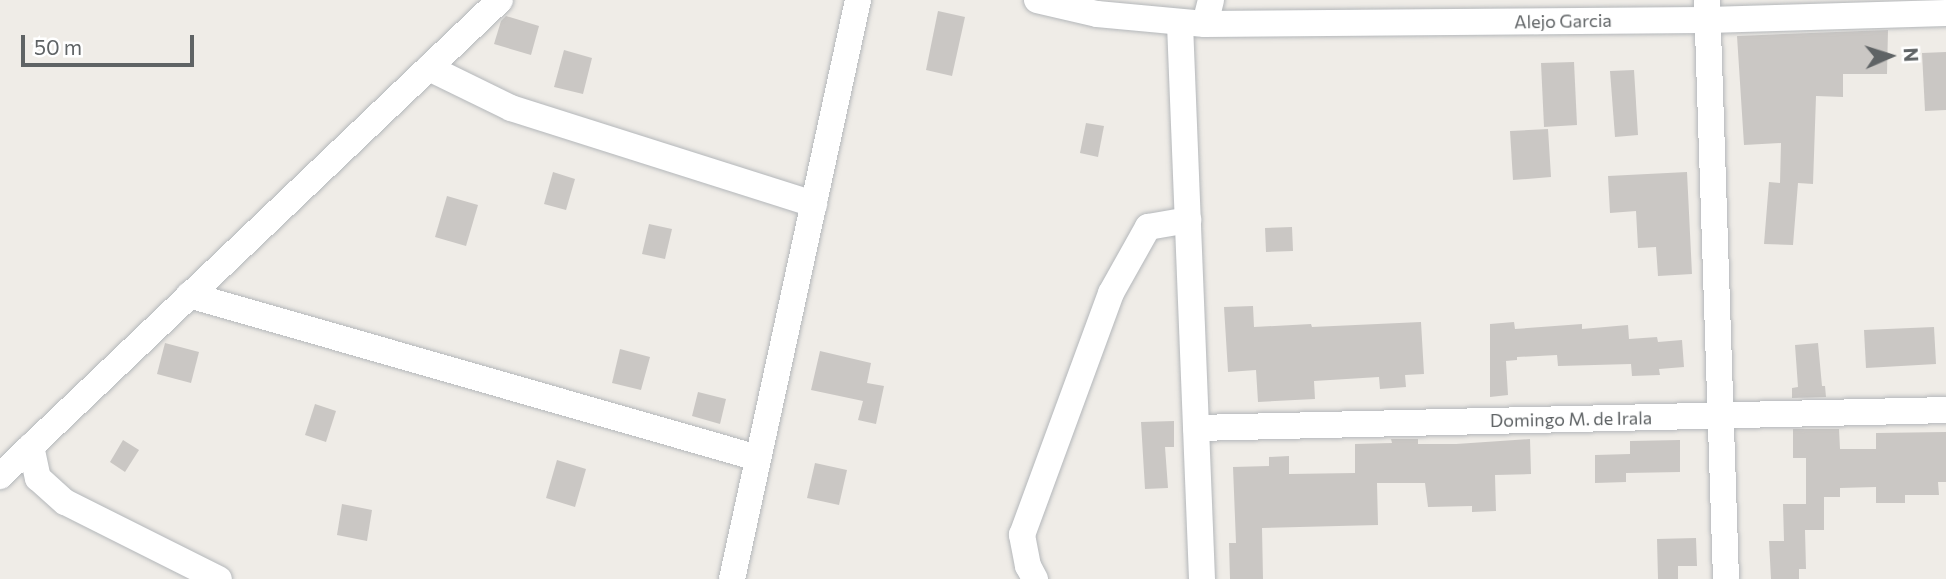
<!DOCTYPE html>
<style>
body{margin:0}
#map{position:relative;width:1946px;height:579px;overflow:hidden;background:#efece7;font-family:Commissioner,sans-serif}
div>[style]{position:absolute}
.building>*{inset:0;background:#cac7c4}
.roads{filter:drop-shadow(0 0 2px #b4b7ba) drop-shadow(0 0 2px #b4b7ba)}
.street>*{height:26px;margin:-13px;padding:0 13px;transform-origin:13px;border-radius:13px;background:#fff}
span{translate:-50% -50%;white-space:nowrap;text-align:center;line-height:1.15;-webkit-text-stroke:6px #fff;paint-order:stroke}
.street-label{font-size:18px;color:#5f6365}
.north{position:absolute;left:1855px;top:21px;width:70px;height:70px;-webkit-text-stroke:5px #fff;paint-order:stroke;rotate:87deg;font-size:19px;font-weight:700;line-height:28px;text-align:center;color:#5f6365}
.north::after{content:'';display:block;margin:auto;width:24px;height:32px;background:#5f6365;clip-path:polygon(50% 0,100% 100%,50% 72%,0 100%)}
.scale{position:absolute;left:21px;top:35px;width:173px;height:32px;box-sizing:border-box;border:4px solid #5f6365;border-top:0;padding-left:9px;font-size:21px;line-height:24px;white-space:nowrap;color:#5f6365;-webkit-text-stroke:5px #fff;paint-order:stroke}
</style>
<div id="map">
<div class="building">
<i style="clip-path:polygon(938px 11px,965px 17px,952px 76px,926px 70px)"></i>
<i style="clip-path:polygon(506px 16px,539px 26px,531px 55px,494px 44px,501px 21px)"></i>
<i style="clip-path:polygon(1888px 30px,1887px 74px,1843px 74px,1843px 97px,1816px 96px,1813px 184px,1798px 183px,1793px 245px,1764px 244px,1769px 182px,1780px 183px,1781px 143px,1744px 145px,1737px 36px)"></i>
<i style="clip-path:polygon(564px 50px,592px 58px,583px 94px,554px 87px)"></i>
<i style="clip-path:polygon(1946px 52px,1946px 110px,1925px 111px,1922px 53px)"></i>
<i style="clip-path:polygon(1574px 62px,1577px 125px,1544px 127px,1541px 63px)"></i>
<i style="clip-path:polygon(1634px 70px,1638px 135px,1615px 137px,1610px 71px)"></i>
<i style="clip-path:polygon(1086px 123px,1104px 126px,1098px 157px,1080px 153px)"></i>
<i style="clip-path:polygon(1548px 129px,1551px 177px,1513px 180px,1510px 131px)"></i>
<i style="clip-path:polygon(553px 172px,575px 179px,566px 210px,544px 204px)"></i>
<i style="clip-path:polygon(1687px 172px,1692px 274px,1658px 276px,1656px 247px,1638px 248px,1636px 211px,1610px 213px,1608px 176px)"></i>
<i style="clip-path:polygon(447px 196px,478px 205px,466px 246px,435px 237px)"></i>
<i style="clip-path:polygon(649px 224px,672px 229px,665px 259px,642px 254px)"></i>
<i style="clip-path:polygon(1292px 227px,1293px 251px,1266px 252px,1265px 228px)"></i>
<i style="clip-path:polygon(1253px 306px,1254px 327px,1311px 324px,1312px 327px,1421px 322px,1424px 374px,1405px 375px,1406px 387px,1380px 389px,1379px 377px,1314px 381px,1315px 399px,1258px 402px,1256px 370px,1228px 372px,1224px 307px)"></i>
<i style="clip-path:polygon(1514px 322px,1515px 329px,1582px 324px,1582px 329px,1628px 325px,1629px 339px,1657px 337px,1658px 342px,1682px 340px,1684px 367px,1659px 369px,1660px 375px,1632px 376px,1631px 364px,1558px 366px,1557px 355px,1517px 357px,1517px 360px,1494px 362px,1506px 361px,1508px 395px,1490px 397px,1490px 324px)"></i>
<i style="clip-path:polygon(1934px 327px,1936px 364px,1866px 368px,1864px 330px)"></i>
<i style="clip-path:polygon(165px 343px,199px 352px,191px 383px,157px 374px)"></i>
<i style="clip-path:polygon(1818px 343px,1822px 386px,1825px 386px,1826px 397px,1792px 398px,1792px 388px,1798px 387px,1795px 345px)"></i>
<i style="clip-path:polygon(620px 349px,650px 357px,641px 390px,612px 383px)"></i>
<i style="clip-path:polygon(820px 351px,871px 363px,867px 383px,884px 386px,876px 424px,858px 420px,863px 401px,811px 390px)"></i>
<i style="clip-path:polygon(698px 392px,726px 399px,720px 424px,692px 416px)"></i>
<i style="clip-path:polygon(315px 404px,336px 411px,326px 442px,305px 435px)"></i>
<i style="clip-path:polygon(1174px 421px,1174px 447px,1165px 447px,1168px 488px,1145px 489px,1141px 422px)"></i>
<i style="clip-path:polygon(1793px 429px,1839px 429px,1840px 449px,1876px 449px,1876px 433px,1946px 432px,1946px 482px,1938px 482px,1939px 495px,1905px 495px,1905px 503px,1876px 503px,1876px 487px,1840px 488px,1840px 497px,1824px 497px,1824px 530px,1805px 530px,1806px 569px,1799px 569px,1799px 579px,1771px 579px,1769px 541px,1784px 541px,1783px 504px,1806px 504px,1806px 458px,1793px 458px)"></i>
<i style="clip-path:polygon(1391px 439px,1418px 439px,1418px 444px,1456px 444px,1530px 439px,1531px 474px,1495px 475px,1496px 511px,1472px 512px,1472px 506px,1428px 507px,1425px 483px,1377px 483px,1378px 525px,1262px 528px,1263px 579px,1230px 579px,1229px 543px,1236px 543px,1233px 467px,1269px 466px,1269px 457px,1289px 456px,1289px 474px,1355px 473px,1355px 444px,1392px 443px)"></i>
<i style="clip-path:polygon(123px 440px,139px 450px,125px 472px,110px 462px)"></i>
<i style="clip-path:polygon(1680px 440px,1680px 472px,1626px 473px,1626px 482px,1595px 483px,1595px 455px,1630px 454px,1630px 441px)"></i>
<i style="clip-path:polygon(557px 460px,586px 469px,575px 507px,546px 498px)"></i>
<i style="clip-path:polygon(815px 463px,847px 470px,839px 505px,807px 498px)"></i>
<i style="clip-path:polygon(342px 504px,372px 510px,367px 541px,337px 535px)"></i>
<i style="clip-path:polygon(1696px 538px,1697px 566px,1678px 566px,1678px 579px,1658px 579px,1657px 539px)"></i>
</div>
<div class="roads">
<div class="street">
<i style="left:1037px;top:0;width:62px;rotate:13.1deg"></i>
<i style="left:1097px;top:14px;width:108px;rotate:5.3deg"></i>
<i style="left:1205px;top:24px;width:503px;rotate:-0.46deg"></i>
<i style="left:1708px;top:20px;width:238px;rotate:-1.7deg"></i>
<i style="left:1707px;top:0;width:579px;rotate:88.12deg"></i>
<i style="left:1180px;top:24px;width:555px;rotate:87.73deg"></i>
<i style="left:1205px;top:24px;width:25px;rotate:-76deg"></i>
<i style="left:429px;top:68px;width:91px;rotate:26deg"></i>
<i style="left:511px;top:108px;width:318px;rotate:17.6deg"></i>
<i style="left:189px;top:295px;width:592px;rotate:15.99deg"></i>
<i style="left:1196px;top:428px;width:750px;rotate:-1.37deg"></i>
<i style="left:31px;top:446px;width:33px;rotate:78deg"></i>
<i style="left:38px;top:478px;width:36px;rotate:42deg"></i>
<i style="left:65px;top:502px;width:172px;rotate:26.6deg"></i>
<i style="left:0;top:476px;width:690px;rotate:-43.59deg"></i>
<i style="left:732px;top:579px;width:593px;rotate:-77.72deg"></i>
<i style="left:1035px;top:579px;width:15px;rotate:-118deg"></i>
<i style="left:1028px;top:566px;width:32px;rotate:-101deg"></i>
<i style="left:1022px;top:535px;width:258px;rotate:-69.8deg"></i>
<i style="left:1111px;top:293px;width:76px;rotate:-60.7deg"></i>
<i style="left:1148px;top:227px;width:41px;rotate:-9.9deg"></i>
</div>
</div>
<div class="street-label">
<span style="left:1563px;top:21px;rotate:-1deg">Alejo Garcia</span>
<span style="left:1571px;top:419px;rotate:-1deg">Domingo M. de Irala</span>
</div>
<div class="north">N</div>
<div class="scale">50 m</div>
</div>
